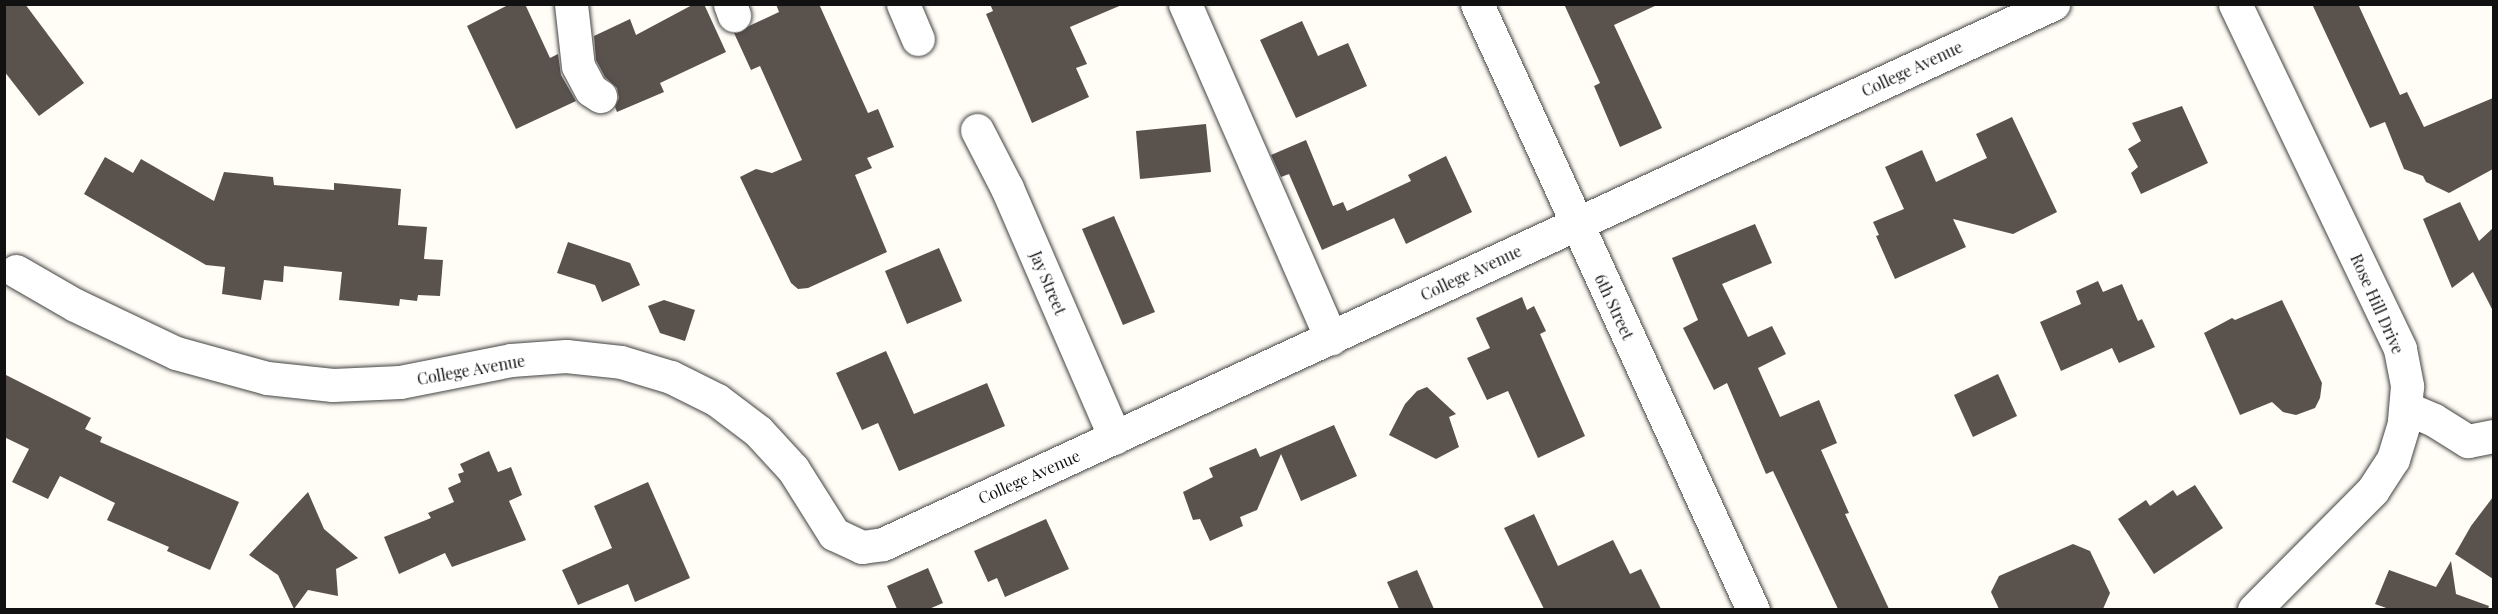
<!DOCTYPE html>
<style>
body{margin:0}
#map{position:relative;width:2498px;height:614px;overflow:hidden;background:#fffdf5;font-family:"Playfair Display",serif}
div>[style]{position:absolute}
.building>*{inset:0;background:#5a524d}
.roads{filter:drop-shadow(0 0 2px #444) drop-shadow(0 0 2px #444)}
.minor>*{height:33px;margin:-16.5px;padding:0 16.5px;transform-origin:16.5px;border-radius:16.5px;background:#fff}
span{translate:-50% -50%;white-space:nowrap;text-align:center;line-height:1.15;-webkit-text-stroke:6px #fff;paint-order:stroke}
.street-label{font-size:16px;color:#111}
.frame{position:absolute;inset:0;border:6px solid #111;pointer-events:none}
</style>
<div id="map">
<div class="building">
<i style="clip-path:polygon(4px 4px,25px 4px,84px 83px,39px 116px,4px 71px)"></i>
<i style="clip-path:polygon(510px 4px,525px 4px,550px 58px,558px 54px,561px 75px,576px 101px,516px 129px,467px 26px)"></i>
<i style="clip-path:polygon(694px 4px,704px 4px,726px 52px,660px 83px,664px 92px,617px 112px,615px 107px,619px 98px,617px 88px,605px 77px,596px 60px,594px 36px,630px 19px,636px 35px)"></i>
<i style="clip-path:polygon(776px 4px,819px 4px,868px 113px,878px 109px,894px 147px,867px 158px,872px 168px,855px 175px,887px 252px,808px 288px,798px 289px,791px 283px,740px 177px,756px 169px,772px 173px,802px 160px,760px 66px,751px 70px,734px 33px,741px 32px,749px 26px,779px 12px)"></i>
<i style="clip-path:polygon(990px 4px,1124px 4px,1070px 27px,1087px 64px,1076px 68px,1089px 97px,1032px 123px,986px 14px,993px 11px)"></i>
<i style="clip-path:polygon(1564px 4px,1659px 4px,1614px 25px,1662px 128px,1620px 147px,1594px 86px,1600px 83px)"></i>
<i style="clip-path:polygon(2312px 4px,2358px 4px,2400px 95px,2407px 92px,2424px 127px,2493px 98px,2493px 169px,2449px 193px,2426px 182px,2423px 176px,2404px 169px,2385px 122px,2370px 128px)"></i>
<i style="clip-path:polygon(1302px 21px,1318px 56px,1348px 43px,1367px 86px,1296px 118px,1260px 40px)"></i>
<i style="clip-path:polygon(2182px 106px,2208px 163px,2141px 194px,2131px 173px,2138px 167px,2128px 149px,2141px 141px,2132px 123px)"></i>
<i style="clip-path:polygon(2012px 117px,2057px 212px,2013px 234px,1953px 219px,1966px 247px,1895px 279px,1876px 236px,1879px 235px,1873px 222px,1904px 209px,1885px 167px,1922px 150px,1936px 182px,1987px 158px,1976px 134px)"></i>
<i style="clip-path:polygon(1206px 124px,1211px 172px,1140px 179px,1136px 131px)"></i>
<i style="clip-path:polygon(1306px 140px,1333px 206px,1343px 202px,1347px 211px,1411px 181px,1408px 175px,1446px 156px,1472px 212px,1406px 244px,1394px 218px,1322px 250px,1289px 174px,1281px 177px,1271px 155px)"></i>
<i style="clip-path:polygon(105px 157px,133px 173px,141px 159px,214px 201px,224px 172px,273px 177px,274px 185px,334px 190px,334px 183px,401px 189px,398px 225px,427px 227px,424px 259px,443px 260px,440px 296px,418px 295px,417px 301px,400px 299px,399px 306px,339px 300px,342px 272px,284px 266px,283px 282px,264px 280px,261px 300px,222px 294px,225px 267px,206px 265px,84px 194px)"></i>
<i style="clip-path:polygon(2460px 202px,2479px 241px,2493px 228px,2493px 311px,2473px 272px,2452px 288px,2423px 219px)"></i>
<i style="clip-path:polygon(1114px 216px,1155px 312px,1123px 325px,1082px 229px)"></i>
<i style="clip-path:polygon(1755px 224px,1772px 263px,1722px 284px,1748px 337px,1772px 326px,1786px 354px,1758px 368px,1780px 417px,1819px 400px,1837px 443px,1821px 450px,1849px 513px,1845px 514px,1889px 609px,1838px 609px,1773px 471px,1766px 474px,1727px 383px,1714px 390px,1683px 328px,1698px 320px,1672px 258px)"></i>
<i style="clip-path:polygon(568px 242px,630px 263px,640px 285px,602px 302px,595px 285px,557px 273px)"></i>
<i style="clip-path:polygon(939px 248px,962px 301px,907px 324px,885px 271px)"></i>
<i style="clip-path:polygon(2098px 281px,2103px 292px,2122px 284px,2138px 321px,2142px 319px,2155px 347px,2119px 363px,2112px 348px,2061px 371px,2040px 322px,2081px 304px,2076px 291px)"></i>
<i style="clip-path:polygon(1522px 297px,1527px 310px,1534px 306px,1546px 331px,1540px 334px,1585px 436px,1538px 458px,1508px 391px,1487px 400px,1467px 358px,1490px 348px,1476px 318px)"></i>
<i style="clip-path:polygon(664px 300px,695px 310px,685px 341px,660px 333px,648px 306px)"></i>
<i style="clip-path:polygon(2282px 300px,2322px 383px,2320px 398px,2315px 408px,2296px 415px,2283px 412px,2272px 402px,2240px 415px,2204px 333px,2232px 318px,2235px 320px)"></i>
<i style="clip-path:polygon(886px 351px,914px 414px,987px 383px,1005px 426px,899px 471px,878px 423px,862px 430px,836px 373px)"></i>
<i style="clip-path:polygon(4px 374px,91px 418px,85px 429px,102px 437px,100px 442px,239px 502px,210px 570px,167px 551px,169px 547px,107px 520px,115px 503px,60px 476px,48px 499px,12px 482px,29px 449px,4px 437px)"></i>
<i style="clip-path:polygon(1998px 374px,2017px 416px,1973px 437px,1954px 395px)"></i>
<i style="clip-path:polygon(1427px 387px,1456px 414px,1449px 417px,1459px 447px,1436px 459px,1389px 435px,1405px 404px,1417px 391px)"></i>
<i style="clip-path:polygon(1334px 425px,1357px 476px,1301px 501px,1281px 454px,1257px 510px,1240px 517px,1243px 526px,1210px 541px,1200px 519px,1193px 520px,1183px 492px,1213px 477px,1209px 468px,1256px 448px,1260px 457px)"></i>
<i style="clip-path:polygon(489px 451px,498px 472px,511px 467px,522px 495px,509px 501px,526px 540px,452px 567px,445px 553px,399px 574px,384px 537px,431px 518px,428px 513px,454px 502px,448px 488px,461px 482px,458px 474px,464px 472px,460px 464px)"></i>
<i style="clip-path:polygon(648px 482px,690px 578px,635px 602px,628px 584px,578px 605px,562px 570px,612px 548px,594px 506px)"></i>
<i style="clip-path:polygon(2195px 485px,2223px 528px,2154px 574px,2118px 519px,2146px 500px,2150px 506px,2173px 490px,2177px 496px)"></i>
<i style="clip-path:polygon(308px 492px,324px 529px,358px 558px,336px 569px,338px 596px,308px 590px,294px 609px,278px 575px,249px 555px)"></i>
<i style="clip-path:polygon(2493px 497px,2493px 579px,2455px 554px,2471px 526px)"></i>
<i style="clip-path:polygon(1534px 514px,1558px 566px,1613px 540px,1630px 574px,1641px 569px,1661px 609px,1544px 609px,1504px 528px)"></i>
<i style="clip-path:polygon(1046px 519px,1069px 569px,1005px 597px,997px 578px,988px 582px,974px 551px)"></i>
<i style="clip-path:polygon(2073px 544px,2090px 551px,2110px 593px,2103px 609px,1999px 609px,1991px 592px,1999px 576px)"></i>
<i style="clip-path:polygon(2451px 561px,2456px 594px,2489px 606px,2488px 609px,2389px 609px,2375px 604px,2389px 570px,2436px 587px)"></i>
<i style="clip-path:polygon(928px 568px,943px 603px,929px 609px,897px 609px,887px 586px)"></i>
<i style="clip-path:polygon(1417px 570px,1434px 609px,1399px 609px,1387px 582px)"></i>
</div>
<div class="roads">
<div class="minor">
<i style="left:571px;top:4px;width:62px;rotate:83.6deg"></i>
<i style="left:578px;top:66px;width:27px;rotate:62deg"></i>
<i style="left:591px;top:90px;width:11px;rotate:34deg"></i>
<i style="left:730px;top:4px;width:12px;rotate:70deg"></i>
<i style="left:903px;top:4px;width:38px;rotate:67deg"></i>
<i style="left:1185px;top:4px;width:365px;rotate:66.4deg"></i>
<i style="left:1477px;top:4px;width:666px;rotate:65.51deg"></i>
<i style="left:2235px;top:4px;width:382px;rotate:64.4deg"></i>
<i style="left:2400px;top:349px;width:38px;rotate:79deg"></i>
<i style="left:2407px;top:386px;width:37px;rotate:95deg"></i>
<i style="left:2404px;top:423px;width:38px;rotate:107deg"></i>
<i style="left:2393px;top:459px;width:37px;rotate:123deg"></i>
<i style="left:2373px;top:490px;width:169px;rotate:134.8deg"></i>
<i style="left:977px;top:130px;width:65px;rotate:62.7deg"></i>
<i style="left:1007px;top:188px;width:272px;rotate:66.6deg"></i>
<i style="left:16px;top:271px;width:68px;rotate:30deg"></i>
<i style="left:75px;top:305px;width:112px;rotate:25.4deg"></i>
<i style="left:176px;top:353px;width:94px;rotate:15.4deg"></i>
<i style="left:267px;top:378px;width:66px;rotate:6.1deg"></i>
<i style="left:333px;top:385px;width:67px;rotate:-2.6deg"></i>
<i style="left:400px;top:382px;width:113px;rotate:-11.2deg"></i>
<i style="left:511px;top:360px;width:55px;rotate:-4.2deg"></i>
<i style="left:566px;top:356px;width:55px;rotate:6.2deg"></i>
<i style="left:621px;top:362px;width:52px;rotate:16.7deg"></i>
<i style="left:671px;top:377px;width:51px;rotate:26.6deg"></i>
<i style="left:717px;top:400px;width:51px;rotate:37.1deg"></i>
<i style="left:758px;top:431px;width:52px;rotate:47.4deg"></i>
<i style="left:793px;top:469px;width:77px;rotate:57.8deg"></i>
<i style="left:834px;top:534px;width:31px;rotate:25deg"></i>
<i style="left:862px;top:547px;width:21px;rotate:-8deg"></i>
<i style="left:883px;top:544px;width:1289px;rotate:-24.78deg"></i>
<i style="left:2406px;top:408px;width:30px;rotate:23deg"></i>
<i style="left:2434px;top:420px;width:40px;rotate:32deg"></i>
<i style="left:2468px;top:441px;width:26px;rotate:-11deg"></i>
</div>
</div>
<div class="street-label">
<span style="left:1912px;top:69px;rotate:-25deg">College Avenue</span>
<span style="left:1471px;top:273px;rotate:-25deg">College Avenue</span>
<span style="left:1048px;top:283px;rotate:67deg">Jay Street</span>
<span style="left:2377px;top:304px;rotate:66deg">Rose Hill Drive</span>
<span style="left:1614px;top:307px;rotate:65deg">6th Street</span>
<span style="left:471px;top:370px;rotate:-10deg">College Avenue</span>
<span style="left:1029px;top:477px;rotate:-24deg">College Avenue</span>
</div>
<div class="frame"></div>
</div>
